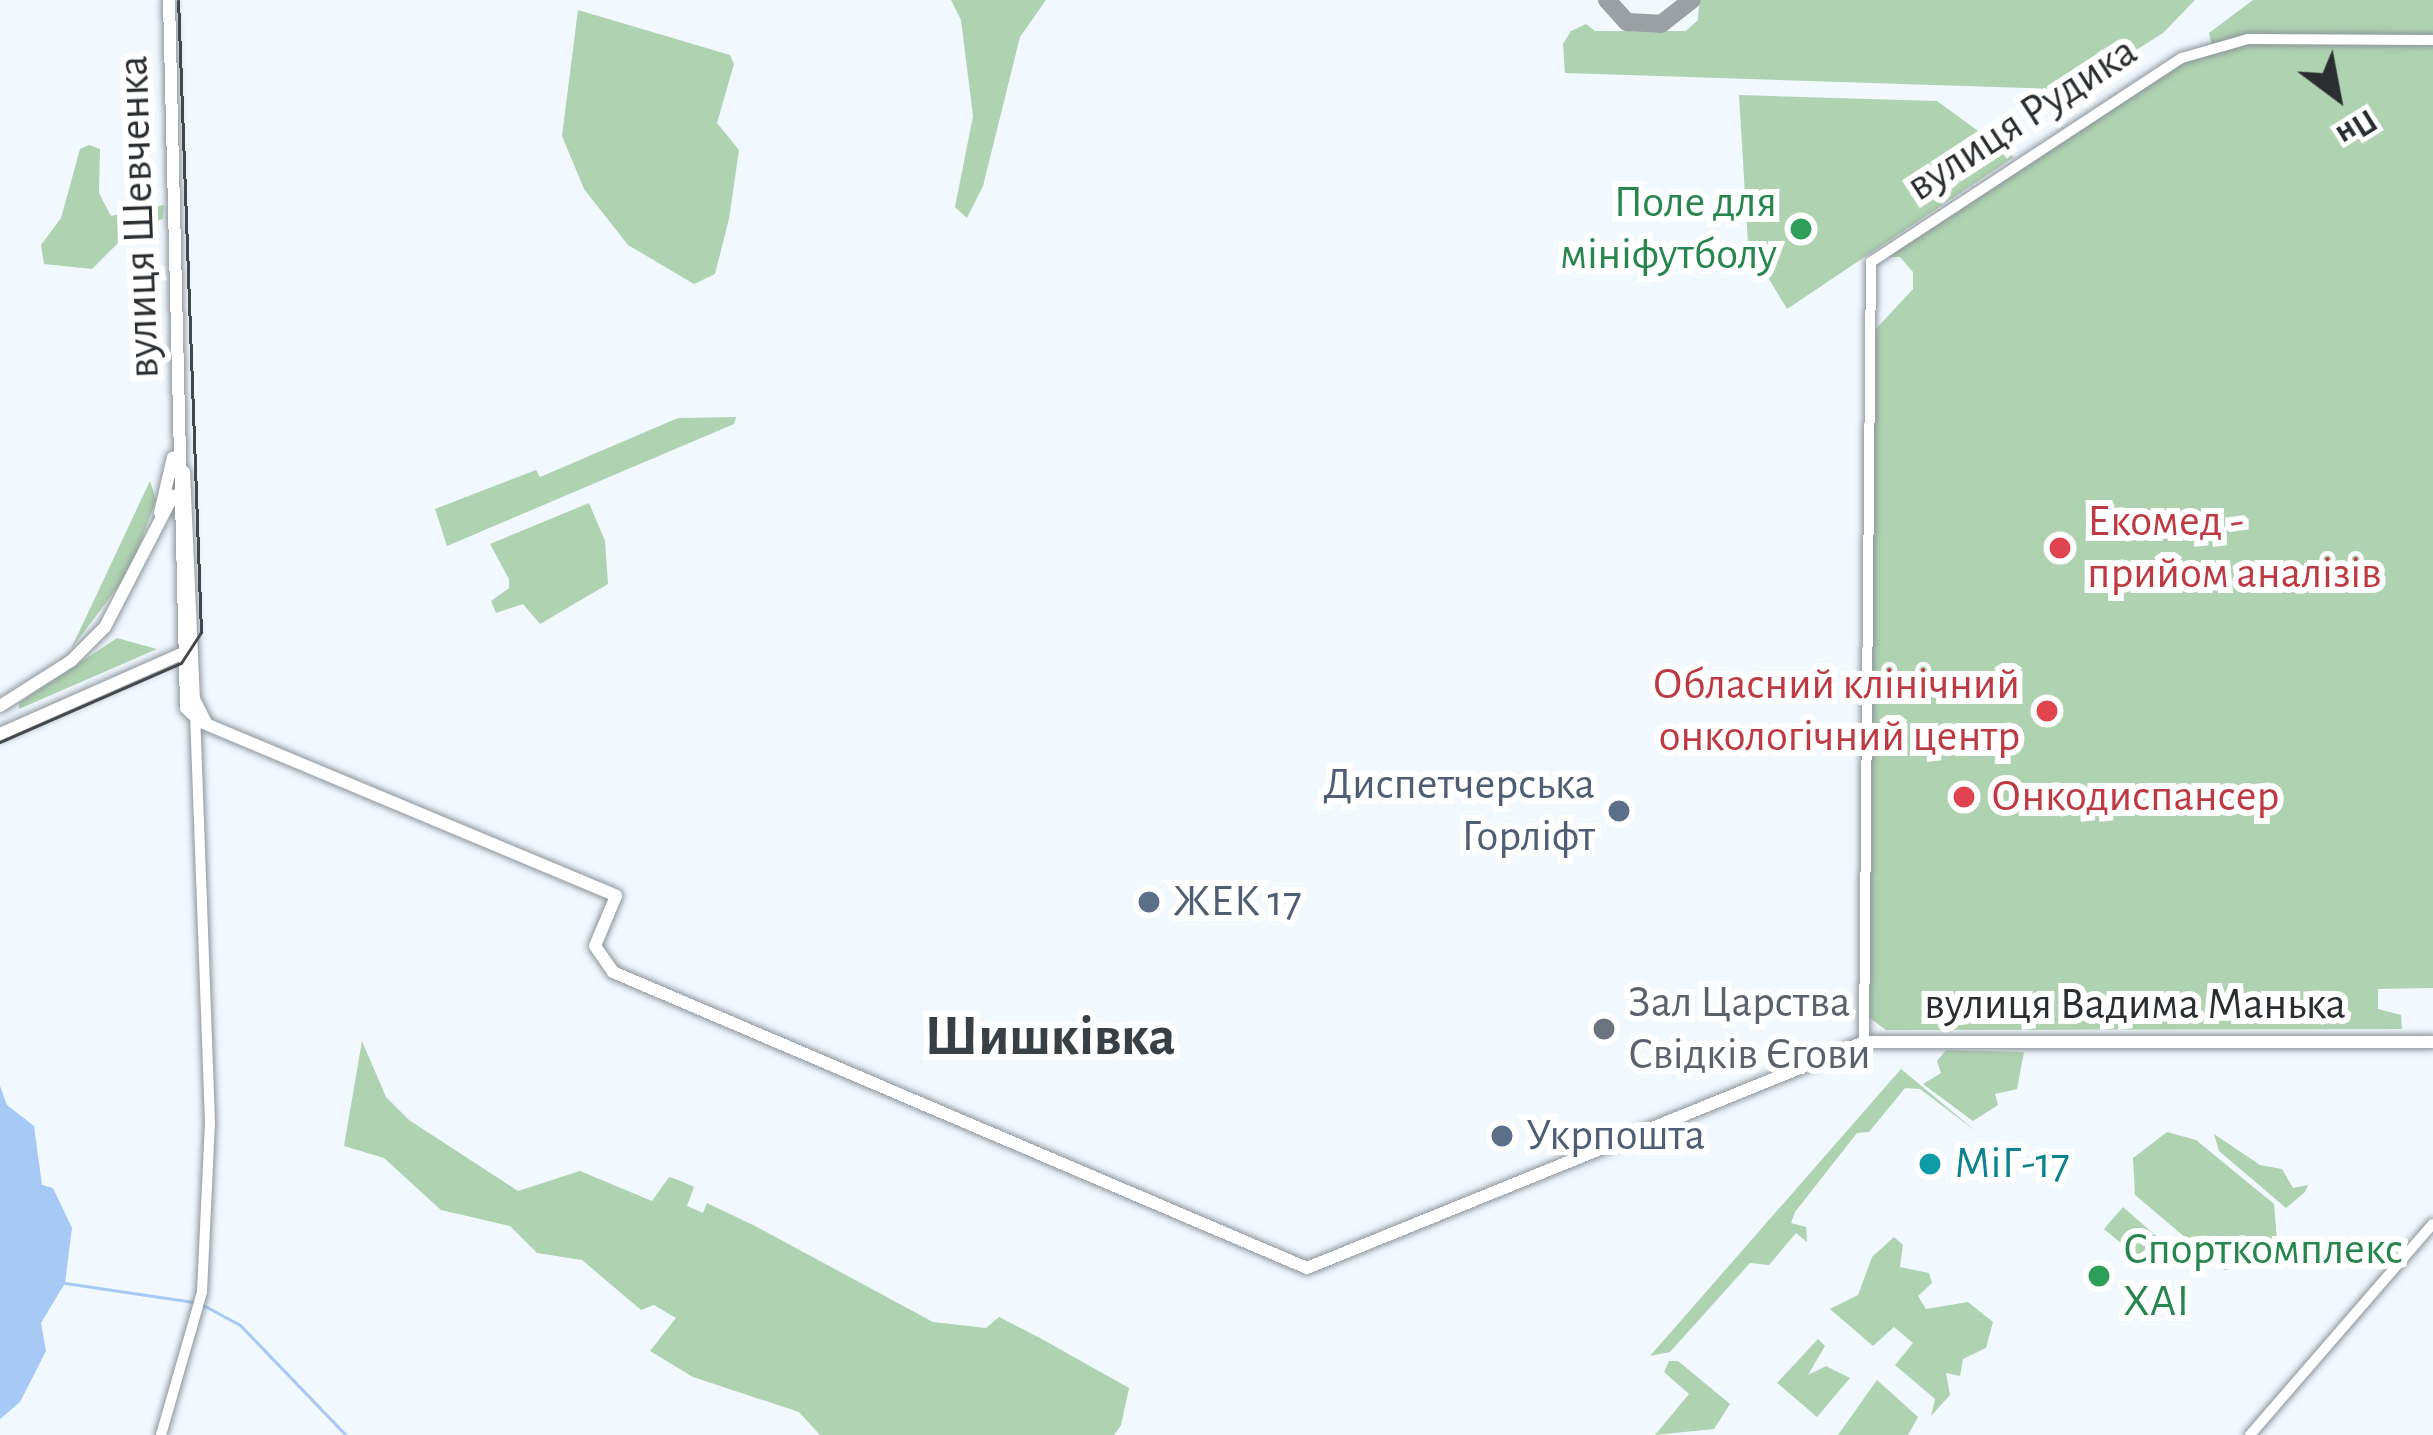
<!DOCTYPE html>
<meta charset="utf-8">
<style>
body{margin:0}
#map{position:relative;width:2433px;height:1435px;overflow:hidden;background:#f1f8fe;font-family:"Alegreya Sans",sans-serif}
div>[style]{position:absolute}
.green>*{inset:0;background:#afd3b0}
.water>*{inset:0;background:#a6c9f5}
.stream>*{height:3px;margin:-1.5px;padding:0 1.5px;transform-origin:1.5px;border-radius:1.5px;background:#a6c9f5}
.taxiway>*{height:18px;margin:-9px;padding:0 9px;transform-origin:9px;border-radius:9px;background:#9aa0a4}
.roads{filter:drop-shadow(0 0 3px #8c949b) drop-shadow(0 0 3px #8c949b)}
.secondary>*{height:10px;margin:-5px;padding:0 5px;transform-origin:5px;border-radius:5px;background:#fff}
.primary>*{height:12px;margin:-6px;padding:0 6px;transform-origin:6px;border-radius:6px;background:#fff}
.tram>*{height:3px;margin:-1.5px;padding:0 1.5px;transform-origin:1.5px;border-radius:1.5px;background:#44484b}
.dots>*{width:33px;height:33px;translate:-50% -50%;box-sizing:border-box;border:6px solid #fff;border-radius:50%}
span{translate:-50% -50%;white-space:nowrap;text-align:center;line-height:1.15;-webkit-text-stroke:12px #fff;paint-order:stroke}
.street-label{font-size:45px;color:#2a2e30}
.leisure-label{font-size:45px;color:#27864d}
.right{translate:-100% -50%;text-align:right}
.left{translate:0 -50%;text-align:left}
.health-label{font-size:45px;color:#be3a42}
.service-label{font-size:45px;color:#4e5e75}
.worship-label{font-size:45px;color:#5b616d}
.culture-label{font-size:45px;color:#0d838f}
.district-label{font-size:57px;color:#383f45;font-weight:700}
.north{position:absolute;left:2277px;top:36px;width:120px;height:120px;-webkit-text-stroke:9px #fff;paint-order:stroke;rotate:148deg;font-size:33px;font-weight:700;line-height:48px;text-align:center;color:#2a2e30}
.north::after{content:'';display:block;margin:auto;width:42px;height:54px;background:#2a2e30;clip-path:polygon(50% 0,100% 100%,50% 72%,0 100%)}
</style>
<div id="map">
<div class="green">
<i style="clip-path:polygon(951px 0,1046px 0,1020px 37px,983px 186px,967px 218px,955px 207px,973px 116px,961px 20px)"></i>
<i style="clip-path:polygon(1699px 0,2195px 0,2163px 33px,2103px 71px,2054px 89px,1565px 73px,1563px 44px,1571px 31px,1586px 24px,1595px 31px,1686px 31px,1698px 20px)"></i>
<i style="clip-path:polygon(2253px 0,2433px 0,2433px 988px,2378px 989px,2378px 1009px,2401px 1015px,2402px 1029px,1886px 1030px,1867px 1016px,1875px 330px,1913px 289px,1913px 272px,1900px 257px,1886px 257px,2178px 63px,2213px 50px,2209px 33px)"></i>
<i style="clip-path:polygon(578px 10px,730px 55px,734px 64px,717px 123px,739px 150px,729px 219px,715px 274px,694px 284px,628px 245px,584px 189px,562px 136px)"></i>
<i style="clip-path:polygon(1739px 95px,1937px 101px,2014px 157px,1787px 309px,1748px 244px)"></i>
<i style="clip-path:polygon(89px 145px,100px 149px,99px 193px,111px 216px,164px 205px,163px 219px,130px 231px,92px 269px,44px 264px,41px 245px,61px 218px,80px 149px)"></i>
<i style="clip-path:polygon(736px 417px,734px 424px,447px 546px,435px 509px,536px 470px,540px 477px,678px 418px)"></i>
<i style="clip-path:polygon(150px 481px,156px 500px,130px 571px,71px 649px)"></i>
<i style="clip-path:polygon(589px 503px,605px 541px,608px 584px,540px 624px,523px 604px,496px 613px,491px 601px,509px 588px,509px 579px,490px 544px)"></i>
<i style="clip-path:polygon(117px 638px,157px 649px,19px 709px,19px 703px)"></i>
<i style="clip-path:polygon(362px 1041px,386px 1097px,409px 1120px,518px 1191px,580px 1171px,652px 1201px,669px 1177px,681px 1181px,694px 1187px,687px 1206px,703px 1213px,707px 1203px,755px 1226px,933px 1322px,986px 1328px,999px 1317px,1040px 1338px,1129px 1388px,1121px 1425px,1114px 1435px,820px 1435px,799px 1412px,693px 1377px,650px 1351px,676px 1318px,654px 1305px,641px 1310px,582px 1260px,537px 1253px,510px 1226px,441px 1210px,384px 1158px,344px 1146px)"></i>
<i style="clip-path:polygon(1946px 1050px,2024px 1052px,2017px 1089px,1995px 1094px,1998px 1105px,1973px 1121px,1923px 1084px,1941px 1073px,1937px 1061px)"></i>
<i style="clip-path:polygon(1901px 1069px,1977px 1132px,1920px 1089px,1905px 1088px,1869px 1132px,1857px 1133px,1795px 1212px,1791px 1223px,1806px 1227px,1807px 1242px,1796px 1233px,1769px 1265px,1750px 1263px,1670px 1352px,1650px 1356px)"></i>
<i style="clip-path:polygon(2167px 1132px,2196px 1140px,2274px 1204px,2277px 1240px,2260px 1262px,2224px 1270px,2135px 1195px,2133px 1158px)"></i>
<i style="clip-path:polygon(2214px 1134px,2260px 1165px,2282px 1169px,2293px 1188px,2308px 1185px,2305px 1192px,2286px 1208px,2219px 1151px)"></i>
<i style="clip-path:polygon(2123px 1207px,2170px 1248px,2152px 1269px,2104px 1229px)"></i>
<i style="clip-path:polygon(1894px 1237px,1903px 1245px,1900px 1267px,1929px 1273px,1932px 1283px,1918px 1296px,1926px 1309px,1968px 1302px,1993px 1322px,1986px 1348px,1963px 1359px,1960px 1376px,1946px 1373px,1950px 1395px,1931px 1416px,1935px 1399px,1895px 1365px,1913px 1343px,1894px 1327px,1873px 1346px,1830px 1309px,1858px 1295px,1872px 1257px)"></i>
<i style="clip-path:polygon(1818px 1339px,1825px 1346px,1808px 1375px,1826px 1366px,1850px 1378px,1817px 1417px,1777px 1383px)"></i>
<i style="clip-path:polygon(1669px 1361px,1678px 1361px,1730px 1404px,1714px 1429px,1655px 1435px,1689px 1394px,1664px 1372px)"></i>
<i style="clip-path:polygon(1877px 1380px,1918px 1417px,1908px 1435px,1838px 1435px)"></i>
</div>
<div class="water">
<i style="clip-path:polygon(0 1086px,7px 1105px,34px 1126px,42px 1185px,53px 1188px,72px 1228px,65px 1283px,41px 1323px,46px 1351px,20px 1402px,0 1419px)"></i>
</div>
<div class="stream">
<i style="left:65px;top:1283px;width:130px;rotate:8.4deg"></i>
<i style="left:203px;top:1305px;width:42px;rotate:28.4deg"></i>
<i style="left:240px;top:1325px;width:153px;rotate:46.1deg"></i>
</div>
<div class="taxiway">
<i style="left:1607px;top:0;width:30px;rotate:48deg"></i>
<i style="left:1627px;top:22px;width:34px;rotate:3deg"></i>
<i style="left:1661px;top:24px;width:39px;rotate:-38deg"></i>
</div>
<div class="roads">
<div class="secondary">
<i style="left:1864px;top:1042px;width:780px;rotate:-89.49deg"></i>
<i style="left:1871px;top:262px;width:372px;rotate:-33.3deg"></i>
<i style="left:2182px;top:58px;width:69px;rotate:-16.1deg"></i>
<i style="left:2248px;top:39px;width:185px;rotate:0.3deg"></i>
<i style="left:161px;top:1435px;width:149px;rotate:-74deg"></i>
<i style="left:202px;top:1292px;width:170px;rotate:-87.3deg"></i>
<i style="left:210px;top:1122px;width:408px;rotate:-92.1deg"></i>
<i style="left:2250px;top:1435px;width:279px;rotate:-49.1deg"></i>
</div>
<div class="primary">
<i style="left:169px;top:0;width:708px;rotate:88.62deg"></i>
<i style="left:186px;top:708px;width:21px;rotate:43deg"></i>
<i style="left:201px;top:722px;width:450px;rotate:22.7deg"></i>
<i style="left:616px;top:896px;width:54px;rotate:112.8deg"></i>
<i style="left:595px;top:946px;width:32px;rotate:55deg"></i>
<i style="left:613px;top:972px;width:754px;rotate:23.1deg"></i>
<i style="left:1307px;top:1268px;width:601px;rotate:-22.08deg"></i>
<i style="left:1864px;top:1042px;width:569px"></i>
<i style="left:184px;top:472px;width:227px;rotate:87.5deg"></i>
<i style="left:194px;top:699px;width:28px;rotate:63deg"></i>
<i style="left:160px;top:513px;width:57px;rotate:-76.9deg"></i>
<i style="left:0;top:706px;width:84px;rotate:-32.4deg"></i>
<i style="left:71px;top:661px;width:48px;rotate:-45deg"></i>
<i style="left:105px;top:627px;width:148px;rotate:-62.6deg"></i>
<i style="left:0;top:734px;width:203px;rotate:-23.8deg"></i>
</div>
</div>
<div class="tram">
<i style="left:0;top:742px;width:197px;rotate:-23.6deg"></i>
<i style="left:181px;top:663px;width:37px;rotate:-57deg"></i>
<i style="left:201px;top:632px;width:632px;rotate:-92.08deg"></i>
</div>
<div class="dots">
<i style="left:1801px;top:229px;background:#2e9e5b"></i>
<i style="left:2060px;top:548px;background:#e0444e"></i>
<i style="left:2047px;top:711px;background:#e0444e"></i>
<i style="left:1964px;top:797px;background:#e0444e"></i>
<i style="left:1619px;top:811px;background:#5c6f8a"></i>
<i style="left:1149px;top:902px;background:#5c6f8a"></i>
<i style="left:1604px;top:1029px;background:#6b7280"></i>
<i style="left:1502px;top:1136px;background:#5c6f8a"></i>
<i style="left:1930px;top:1164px;background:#0f9aa8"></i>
<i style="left:2099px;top:1276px;background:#2e9e5b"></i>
</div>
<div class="street-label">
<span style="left:2022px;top:119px;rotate:-33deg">вулиця Рудика</span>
<span style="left:139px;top:217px;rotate:-92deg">вулиця Шевченка</span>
<span style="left:2135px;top:1005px">вулиця Вадима Манька</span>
</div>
<div class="leisure-label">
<span class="right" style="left:1777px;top:229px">Поле для<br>мініфутболу</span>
<span class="left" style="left:2123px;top:1276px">Спорткомплекс<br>ХАІ</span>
</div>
<div class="health-label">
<span class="left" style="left:2087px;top:548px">Екомед -<br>прийом аналізів</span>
<span class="right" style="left:2020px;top:711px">Обласний клінічний<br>онкологічний центр</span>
<span class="left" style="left:1991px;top:797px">Онкодиспансер</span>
</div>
<div class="service-label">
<span class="right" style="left:1595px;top:811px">Диспетчерська<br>Горліфт</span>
<span class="left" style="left:1173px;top:902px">ЖЕК 17</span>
<span class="left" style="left:1526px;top:1136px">Укрпошта</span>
</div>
<div class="worship-label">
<span class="left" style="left:1628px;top:1029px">Зал Царства<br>Свідків Єгови</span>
</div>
<div class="culture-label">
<span class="left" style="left:1954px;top:1164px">МіГ-17</span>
</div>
<div class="district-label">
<span style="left:1050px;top:1037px">Шишківка</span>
</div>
<div class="north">Пн</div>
</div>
